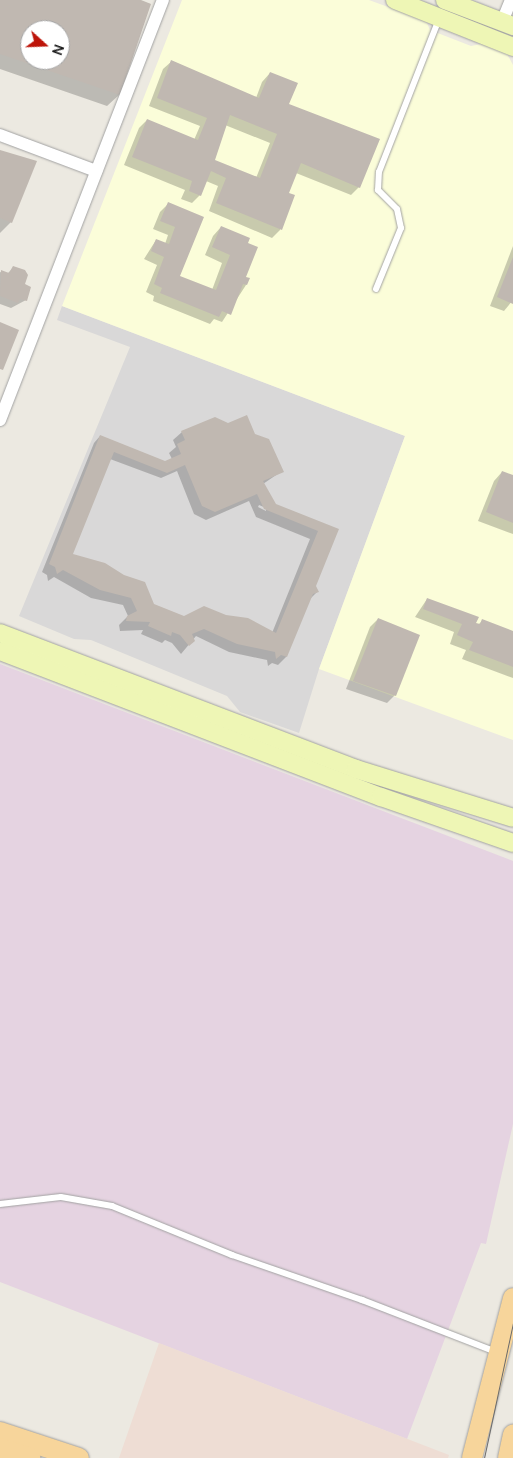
<!DOCTYPE html>
<style>
body{margin:0}
#map{position:relative;width:513px;height:1458px;overflow:hidden;background:#ece9e1;font-family:Manrope,sans-serif}
div>[style]{position:absolute}
.residential>*{inset:0;background:#d9d8d8}
.industrial>*{inset:0;background:#e5d3e1}
.education>*{inset:0;background:#fbfdd9}
.military>*{inset:0;background:#eeddd4}
.shadow>*{inset:0;background:#0003}
.building>*{inset:0;background:#c0b8b1}
.roads{filter:drop-shadow(0 0 1px #a2a2a2) drop-shadow(0 0 1px #a2a2a2)}
.lane>*{height:6px;margin:-3px;padding:0 3px;transform-origin:3px;border-radius:3px;background:#fff}
.street>*{height:12px;margin:-6px;padding:0 6px;transform-origin:6px;border-radius:6px;background:#fff}
.secondary>*{height:18px;margin:-9px;padding:0 9px;transform-origin:9px;border-radius:9px;background:#eef6b5}
.primary>*{height:20px;margin:-10px;padding:0 10px;transform-origin:10px;border-radius:10px;background:#f7d59b}
.tram>*{height:1px;margin:-0.5px;padding:0 0.5px;transform-origin:0.5px;border-radius:0.5px;background:#696969}
span{translate:-50% -50%;white-space:nowrap;text-align:center;line-height:1.15;-webkit-text-stroke:4px #fff;paint-order:stroke}
.north{position:absolute;left:20px;top:20px;width:50px;height:50px;box-sizing:border-box;background:#fff;border:1px solid #a4a4a4;border-radius:50%;rotate:110deg;font-size:14px;font-weight:700;line-height:20px;text-align:center;color:#1b1b1b}
.north::after{content:'';display:block;margin:auto;width:18px;height:22px;background:#bd1409;clip-path:polygon(50% 0,100% 100%,50% 72%,0 100%)}
</style>
<div id="map">
<div class="residential">
<i style="clip-path:polygon(62px 306px,405px 436px,319px 669px,299px 733px,240px 712px,227px 696px,91px 640px,74px 639px,19px 616px,130px 347px,57px 320px)"></i>
</div>
<div class="industrial">
<i style="clip-path:polygon(0 664px,513px 861px,513px 1124px,486px 1244px,481px 1243px,407px 1439px,0 1282px)"></i>
</div>
<div class="education">
<i style="clip-path:polygon(182px 0,369px 0,426px 21px,430px 30px,471px 46px,481px 44px,507px 54px,513px 65px,513px 740px,319px 669px,405px 436px,62px 306px)"></i>
</div>
<div class="military">
<i style="clip-path:polygon(159px 1343px,449px 1455px,448px 1458px,119px 1458px)"></i>
</div>
<div class="shadow">
<i style="clip-path:polygon(evenodd,0 0,137px 0,150px 4px,119px 95px,107px 106px,0 69px,0 0,30px 30px,60px 30px,60px 60px,30px 60px,30px 30px)"></i>
<i style="clip-path:polygon(evenodd,172px 61px,256px 98px,262px 82px,270px 73px,287px 105px,359px 187px,351px 195px,296px 173px,287px 193px,293px 196px,280px 230px,272px 238px,209px 211px,218px 186px,206px 181px,200px 195px,192px 203px,181px 199px,185px 190px,124px 165px,139px 128px,147px 120px,194px 140px,200px 126px,149px 106px,163px 69px,172px 61px,225px 125px,270px 143px,256px 178px,213px 161px,225px 125px)"></i>
<i style="clip-path:polygon(0 151px,11px 222px,0 233px)"></i>
<i style="clip-path:polygon(168px 204px,202px 218px,179px 277px,212px 290px,222px 263px,205px 255px,213px 236px,221px 227px,244px 278px,246px 285px,222px 322px,214px 319px,210px 324px,153px 301px,154px 296px,146px 292px,157px 265px,144px 259px,156px 240px,165px 244px,168px 235px,153px 229px,160px 212px)"></i>
<i style="clip-path:polygon(513px 246px,513px 300px,504px 311px,490px 306px)"></i>
<i style="clip-path:polygon(14px 267px,23px 285px,26px 300px,11px 308px,0 304px,0 272px,7px 274px)"></i>
<i style="clip-path:polygon(evenodd,182px 432px,254px 435px,282px 471px,263px 484px,275px 505px,338px 530px,314px 586px,317px 592px,309px 600px,286px 657px,278px 665px,272px 663px,268px 666px,267px 660px,229px 652px,196px 636px,181px 654px,172px 643px,165px 640px,162px 643px,141px 634px,143px 630px,120px 631px,119px 625px,128px 616px,123px 605px,91px 598px,54px 577px,48px 581px,47px 575px,42px 572px,94px 443px,100px 436px,165px 462px,172px 459px,169px 453px,176px 447px,173px 440px,182px 432px,110px 459px,161px 478px,177px 471px,194px 514px,206px 520px,249px 501px,256px 517px,310px 539px,272px 633px,226px 616px,184px 618px,153px 605px,71px 555px,110px 459px,182px 432px,259px 505px,266px 508px,266px 511px,258px 507px,259px 505px)"></i>
<i style="clip-path:polygon(502px 472px,513px 476px,513px 534px,478px 521px,494px 481px)"></i>
<i style="clip-path:polygon(427px 599px,474px 623px,478px 625px,482px 621px,513px 632px,513px 678px,462px 659px,466px 650px,450px 644px,454px 632px,415px 617px)"></i>
<i style="clip-path:polygon(378px 619px,395px 695px,387px 703px,346px 689px,370px 627px)"></i>
</div>
<div class="building">
<i style="clip-path:polygon(evenodd,0 0,141px 0,151px 4px,120px 95px,0 54px,0 0,30px 30px,60px 30px,60px 60px,30px 60px,30px 30px)"></i>
<i style="clip-path:polygon(evenodd,171px 60px,259px 98px,270px 72px,298px 83px,289px 104px,380px 139px,360px 188px,301px 163px,289px 193px,295px 195px,282px 230px,216px 203px,226px 178px,211px 171px,201px 196px,189px 191px,192px 181px,132px 157px,147px 119px,198px 140px,207px 118px,157px 98px,171px 60px,230px 115px,277px 134px,260px 178px,215px 160px,230px 115px)"></i>
<i style="clip-path:polygon(0 150px,37px 161px,12px 223px,0 218px)"></i>
<i style="clip-path:polygon(168px 202px,204px 217px,180px 276px,216px 290px,230px 255px,212px 247px,221px 226px,250px 238px,248px 243px,258px 247px,246px 277px,250px 278px,247px 285px,243px 284px,231px 315px,222px 311px,219px 317px,160px 293px,162px 288px,154px 284px,164px 257px,151px 251px,156px 239px,169px 244px,175px 227px,160px 221px)"></i>
<i style="clip-path:polygon(513px 257px,513px 304px,497px 297px)"></i>
<i style="clip-path:polygon(13px 266px,25px 270px,28px 275px,25px 284px,31px 287px,27px 301px,20px 299px,18px 303px,0 296px,1px 270px,9px 273px)"></i>
<i style="clip-path:polygon(0 322px,19px 330px,3px 370px,0 369px)"></i>
<i style="clip-path:polygon(evenodd,247px 415px,255px 434px,269px 439px,284px 472px,263px 481px,276px 504px,339px 529px,316px 586px,319px 592px,313px 594px,287px 657px,281px 655px,276px 659px,275px 652px,237px 644px,204px 629px,192px 634px,195px 641px,189px 646px,180px 635px,172px 632px,171px 636px,148px 626px,150px 622px,126px 621px,127px 616px,137px 611px,131px 598px,100px 590px,63px 570px,57px 574px,55px 567px,49px 564px,100px 435px,165px 461px,181px 454px,177px 444px,185px 440px,181px 431px,215px 417px,228px 423px,247px 415px,114px 452px,167px 473px,185px 465px,202px 506px,215px 512px,257px 494px,264px 509px,318px 531px,276px 633px,248px 618px,226px 615px,204px 606px,184px 616px,154px 604px,145px 582px,124px 575px,105px 563px,73px 554px,114px 452px)"></i>
<i style="clip-path:polygon(502px 471px,513px 475px,513px 523px,486px 512px)"></i>
<i style="clip-path:polygon(427px 598px,479px 617px,476px 623px,480px 624px,482px 619px,513px 631px,513px 667px,469px 650px,473px 642px,457px 635px,462px 624px,423px 609px)"></i>
<i style="clip-path:polygon(378px 618px,420px 635px,396px 696px,353px 681px)"></i>
</div>
<div class="roads">
<div class="lane">
<i style="left:376px;top:289px;width:66px;rotate:-67.7deg"></i>
<i style="left:401px;top:228px;width:19px;rotate:-102deg"></i>
<i style="left:397px;top:209px;width:27px;rotate:-135deg"></i>
<i style="left:378px;top:190px;width:18px;rotate:-87deg"></i>
<i style="left:379px;top:172px;width:164px;rotate:-68.6deg"></i>
<i style="left:0;top:1204px;width:61px;rotate:-6.5deg"></i>
<i style="left:61px;top:1197px;width:52px;rotate:10deg"></i>
<i style="left:112px;top:1206px;width:130px;rotate:22.2deg"></i>
<i style="left:232px;top:1255px;width:138px;rotate:19.1deg"></i>
<i style="left:362px;top:1300px;width:144px;rotate:21.2deg"></i>
</div>
<div class="street">
<i style="left:502px;top:22px;width:24px;rotate:-68deg"></i>
<i style="left:0;top:135px;width:103px;rotate:20.6deg"></i>
<i style="left:0;top:420px;width:451px;rotate:-68.8deg"></i>
</div>
<div class="secondary">
<i style="left:395px;top:0;width:127px;rotate:21.7deg"></i>
<i style="left:445px;top:0;width:73px;rotate:20.9deg"></i>
<i style="left:0;top:633px;width:381px;rotate:20.9deg"></i>
<i style="left:356px;top:769px;width:164px;rotate:17.3deg"></i>
<i style="left:0;top:651px;width:408px;rotate:21deg"></i>
<i style="left:381px;top:797px;width:140px;rotate:19.2deg"></i>
</div>
<div class="primary">
<i style="left:0;top:1432px;width:83px;rotate:18.2deg"></i>
<i style="left:0;top:1448px;width:32px;rotate:18deg"></i>
<i style="left:472px;top:1458px;width:165px;rotate:-75.6deg"></i>
<i style="left:508px;top:1458px;width:24px;rotate:-78deg"></i>
</div>
</div>
<div class="tram">
<i style="left:484px;top:1458px;width:138px;rotate:-77.9deg"></i>
</div>
<div class="north">N</div>
</div>
